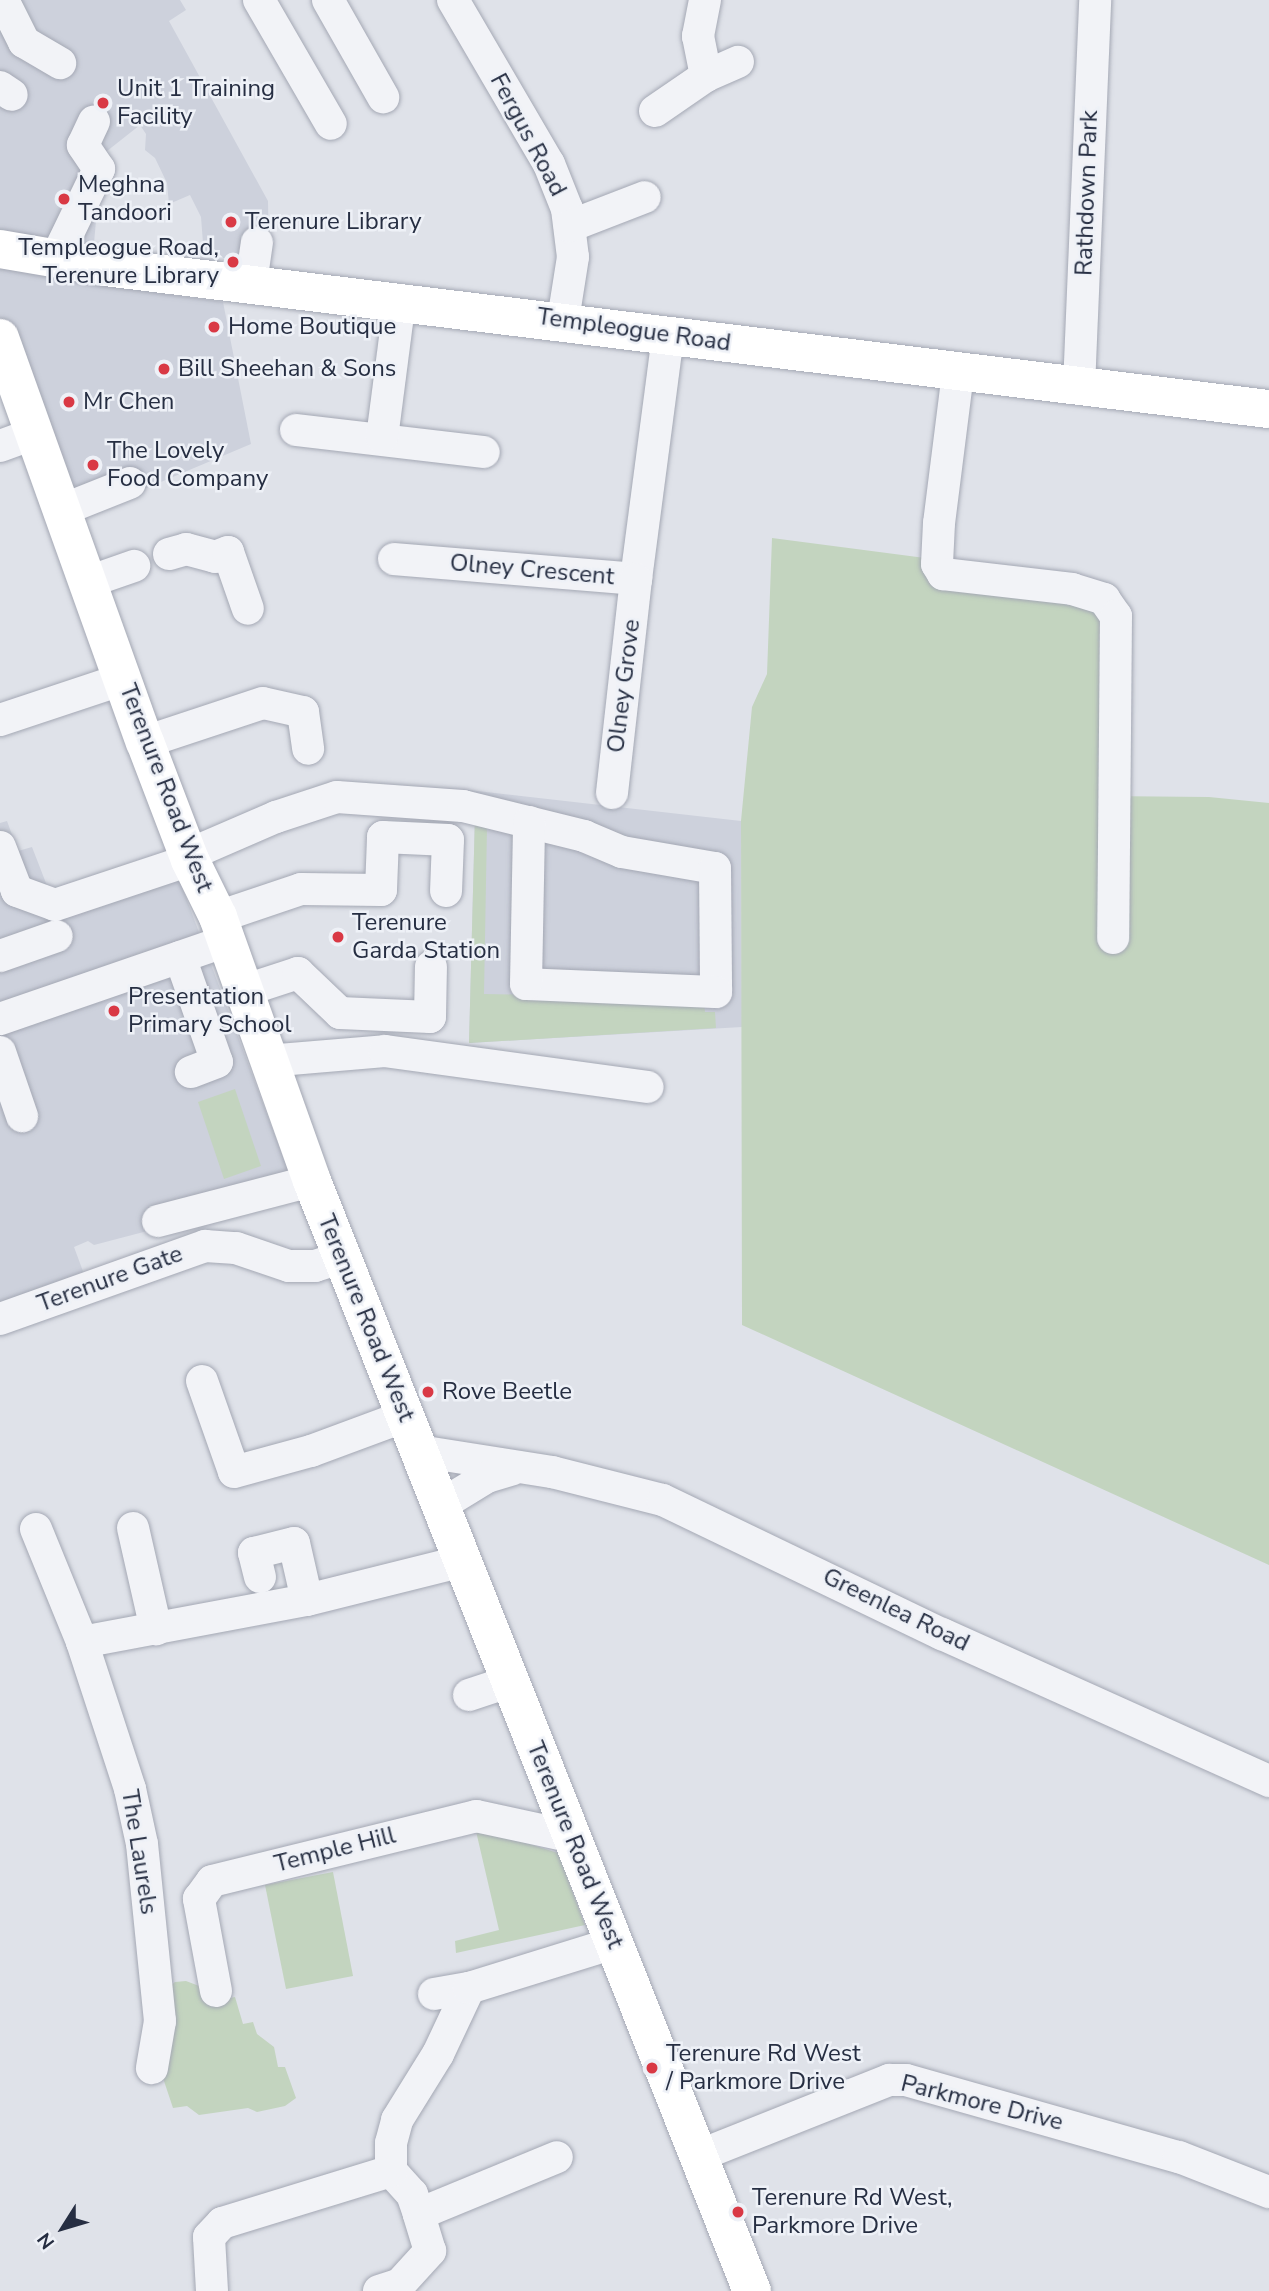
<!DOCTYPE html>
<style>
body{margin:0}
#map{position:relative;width:1269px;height:2291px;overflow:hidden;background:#dfe2e9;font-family:"Nunito Sans",sans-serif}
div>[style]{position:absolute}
.built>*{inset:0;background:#cdd1dc}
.green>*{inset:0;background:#c3d4bf}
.roads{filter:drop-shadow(0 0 2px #a4a8b4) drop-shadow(0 0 2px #a4a8b4)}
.minor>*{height:32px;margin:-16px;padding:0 16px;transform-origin:16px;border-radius:16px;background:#f2f3f7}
.major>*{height:38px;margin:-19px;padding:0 19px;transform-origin:19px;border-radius:19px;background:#fff}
.dots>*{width:19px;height:19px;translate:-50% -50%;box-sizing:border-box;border:4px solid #eef1f7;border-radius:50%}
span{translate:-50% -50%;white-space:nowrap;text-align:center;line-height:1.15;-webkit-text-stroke:5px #eef1f7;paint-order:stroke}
.poi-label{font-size:24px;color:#262e42}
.left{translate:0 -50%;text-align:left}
.right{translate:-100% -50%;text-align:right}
.street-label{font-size:24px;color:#262e42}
.north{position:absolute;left:28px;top:2193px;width:70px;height:70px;-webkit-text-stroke:5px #eef1f7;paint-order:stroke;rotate:233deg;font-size:19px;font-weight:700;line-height:28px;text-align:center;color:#262e42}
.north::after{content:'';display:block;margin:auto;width:24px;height:32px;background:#262e42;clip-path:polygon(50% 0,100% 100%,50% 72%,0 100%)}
</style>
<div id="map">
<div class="built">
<i style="clip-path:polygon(21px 0,180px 0,186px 10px,169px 21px,268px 201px,269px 263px,204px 256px,201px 217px,190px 195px,169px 204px,167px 183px,155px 158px,145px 150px,146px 134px,140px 125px,102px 155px,94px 243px,67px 280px,223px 302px,251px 444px,85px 514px,0 359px,0 11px)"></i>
<i style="clip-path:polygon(342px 782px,460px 789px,741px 821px,742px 1027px,469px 1043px,475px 815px)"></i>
<i style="clip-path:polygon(7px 821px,18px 851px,32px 847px,51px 896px,169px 852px,296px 1192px,94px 1245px,88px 1241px,74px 1247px,84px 1274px,0 1303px,0 823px)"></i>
</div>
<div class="green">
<i style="clip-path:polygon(772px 538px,925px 558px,1092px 605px,1101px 610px,1103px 796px,1209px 797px,1269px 803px,1269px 1565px,742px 1325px,741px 821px,752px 707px,767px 674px)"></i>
<i style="clip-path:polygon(475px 815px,487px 827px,484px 994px,678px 997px,704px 1002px,705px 1012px,715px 1012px,716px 1028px,469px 1043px)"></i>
<i style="clip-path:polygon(235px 1089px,261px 1166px,224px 1179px,198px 1102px)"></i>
<i style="clip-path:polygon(475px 1827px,558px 1853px,585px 1925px,456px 1953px,455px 1941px,499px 1930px)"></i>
<i style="clip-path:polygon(333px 1872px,353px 1976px,286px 1989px,265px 1885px)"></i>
<i style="clip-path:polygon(186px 1981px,207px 1989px,210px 2002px,235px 1997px,243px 2024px,253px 2022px,257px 2034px,274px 2047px,278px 2067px,285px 2067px,296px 2098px,285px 2106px,257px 2112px,248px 2108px,199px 2115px,187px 2106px,173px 2108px,163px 2078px,166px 1989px,175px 1982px)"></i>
</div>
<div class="roads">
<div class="minor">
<i style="left:3px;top:0;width:47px;rotate:63.4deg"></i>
<i style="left:24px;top:42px;width:42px;rotate:30.3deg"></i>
<i style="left:259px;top:0;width:143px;rotate:59.9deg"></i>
<i style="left:328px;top:0;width:112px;rotate:60.4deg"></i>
<i style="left:453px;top:0;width:190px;rotate:59.7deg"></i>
<i style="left:549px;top:164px;width:48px;rotate:68.2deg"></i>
<i style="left:567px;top:209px;width:48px;rotate:82.9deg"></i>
<i style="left:573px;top:257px;width:64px;rotate:99deg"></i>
<i style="left:705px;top:0;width:37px;rotate:101deg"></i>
<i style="left:698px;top:36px;width:41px;rotate:78.7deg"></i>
<i style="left:0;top:87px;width:14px;rotate:34deg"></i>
<i style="left:655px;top:111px;width:62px;rotate:-34.5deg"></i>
<i style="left:706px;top:76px;width:35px;rotate:-24deg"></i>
<i style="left:570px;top:226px;width:80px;rotate:-21.1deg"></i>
<i style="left:56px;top:258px;width:99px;rotate:-64.2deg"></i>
<i style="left:99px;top:169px;width:29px;rotate:-124deg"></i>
<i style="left:83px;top:145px;width:26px;rotate:-65deg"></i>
<i style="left:251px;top:283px;width:41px;rotate:-81.7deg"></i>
<i style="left:958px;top:373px;width:151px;rotate:97.2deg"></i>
<i style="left:939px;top:523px;width:41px;rotate:92.8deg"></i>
<i style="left:937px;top:564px;width:12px;rotate:59deg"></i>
<i style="left:943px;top:574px;width:130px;rotate:6.6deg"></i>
<i style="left:1072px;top:589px;width:34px;rotate:17deg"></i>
<i style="left:1104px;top:599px;width:21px;rotate:55deg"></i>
<i style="left:1116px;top:616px;width:322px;rotate:90.5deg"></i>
<i style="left:1079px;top:387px;width:387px;rotate:-87.6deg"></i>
<i style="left:296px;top:430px;width:189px;rotate:6.7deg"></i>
<i style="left:382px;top:438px;width:139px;rotate:-82.6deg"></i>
<i style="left:0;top:446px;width:38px;rotate:-20deg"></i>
<i style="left:62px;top:510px;width:73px;rotate:-21.7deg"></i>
<i style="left:169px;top:554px;width:18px;rotate:-16deg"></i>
<i style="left:186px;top:549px;width:30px;rotate:15deg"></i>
<i style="left:215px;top:557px;width:14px;rotate:-21deg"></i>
<i style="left:228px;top:552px;width:60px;rotate:70.7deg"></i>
<i style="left:394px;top:559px;width:243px;rotate:4.7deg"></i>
<i style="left:636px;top:579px;width:245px;rotate:-82.5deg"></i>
<i style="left:88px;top:582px;width:49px;rotate:-19.2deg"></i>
<i style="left:0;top:720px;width:130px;rotate:-18.4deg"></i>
<i style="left:145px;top:742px;width:124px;rotate:-18.3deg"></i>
<i style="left:263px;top:703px;width:41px;rotate:12.7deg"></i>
<i style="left:303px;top:712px;width:37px;rotate:82deg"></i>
<i style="left:612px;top:793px;width:215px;rotate:-83.6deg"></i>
<i style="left:0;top:847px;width:47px;rotate:68.9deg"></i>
<i style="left:17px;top:891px;width:40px;rotate:20.2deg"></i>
<i style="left:55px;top:905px;width:142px;rotate:-18.4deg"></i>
<i style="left:188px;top:855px;width:96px;rotate:-23.4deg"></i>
<i style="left:276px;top:817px;width:64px;rotate:-18.2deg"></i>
<i style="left:337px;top:797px;width:126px;rotate:4.1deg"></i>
<i style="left:463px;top:806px;width:125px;rotate:13.9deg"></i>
<i style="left:584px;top:836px;width:41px;rotate:22.8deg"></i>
<i style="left:622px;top:852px;width:94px;rotate:9.8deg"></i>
<i style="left:715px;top:868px;width:124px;rotate:89.5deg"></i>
<i style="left:716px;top:992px;width:190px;rotate:-177.6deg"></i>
<i style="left:526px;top:984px;width:162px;rotate:-88.9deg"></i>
<i style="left:218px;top:917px;width:88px;rotate:-18.6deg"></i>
<i style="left:301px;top:889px;width:80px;rotate:0.7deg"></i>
<i style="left:381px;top:890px;width:53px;rotate:-87.8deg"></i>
<i style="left:383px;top:837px;width:65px;rotate:2.6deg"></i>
<i style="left:448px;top:840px;width:51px;rotate:92.2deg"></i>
<i style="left:0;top:956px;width:60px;rotate:-19.3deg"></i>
<i style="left:180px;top:957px;width:111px;rotate:70.6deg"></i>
<i style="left:217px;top:1062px;width:28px;rotate:159deg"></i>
<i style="left:243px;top:991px;width:58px;rotate:-18.1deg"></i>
<i style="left:298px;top:973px;width:58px;rotate:43.6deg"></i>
<i style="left:340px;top:1013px;width:90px;rotate:2.5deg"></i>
<i style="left:430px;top:1017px;width:50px;rotate:-88.9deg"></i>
<i style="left:0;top:1019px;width:239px;rotate:-19deg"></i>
<i style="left:0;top:1052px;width:68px;rotate:71deg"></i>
<i style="left:267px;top:1061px;width:118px;rotate:-4.8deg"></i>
<i style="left:385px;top:1051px;width:265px;rotate:7.8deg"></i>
<i style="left:158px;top:1221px;width:159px;rotate:-14.6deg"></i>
<i style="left:0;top:1319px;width:218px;rotate:-19.6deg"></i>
<i style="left:205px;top:1246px;width:31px;rotate:4deg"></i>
<i style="left:236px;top:1248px;width:56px;rotate:18.8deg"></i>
<i style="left:289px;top:1266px;width:26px"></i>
<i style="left:315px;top:1266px;width:28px;rotate:-18deg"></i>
<i style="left:202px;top:1381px;width:96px;rotate:70.6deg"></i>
<i style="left:234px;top:1472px;width:80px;rotate:-15.3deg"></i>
<i style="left:311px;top:1451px;width:100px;rotate:-20.4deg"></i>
<i style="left:419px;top:1451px;width:135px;rotate:9deg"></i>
<i style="left:552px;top:1472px;width:114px;rotate:14.2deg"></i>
<i style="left:663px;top:1500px;width:310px;rotate:25.7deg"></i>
<i style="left:942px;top:1634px;width:359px;rotate:24.2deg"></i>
<i style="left:441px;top:1505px;width:54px;rotate:-31.3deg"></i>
<i style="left:487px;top:1477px;width:27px;rotate:-17deg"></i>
<i style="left:133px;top:1528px;width:104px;rotate:77.2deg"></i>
<i style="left:36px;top:1529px;width:122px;rotate:67.8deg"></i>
<i style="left:82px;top:1642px;width:155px;rotate:71.9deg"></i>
<i style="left:130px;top:1789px;width:56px;rotate:77.7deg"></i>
<i style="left:142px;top:1844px;width:178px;rotate:84.2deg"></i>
<i style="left:160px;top:2021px;width:48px;rotate:99.7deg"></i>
<i style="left:260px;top:1577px;width:25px;rotate:-104deg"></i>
<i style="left:254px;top:1553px;width:41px;rotate:-14deg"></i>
<i style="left:294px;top:1543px;width:58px;rotate:77.2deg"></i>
<i style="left:82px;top:1642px;width:229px;rotate:-10.6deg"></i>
<i style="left:307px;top:1600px;width:161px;rotate:-14deg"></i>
<i style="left:469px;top:1695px;width:44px;rotate:-18.4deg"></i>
<i style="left:216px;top:1991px;width:94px;rotate:-100.5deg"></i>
<i style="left:199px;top:1899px;width:22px;rotate:-54deg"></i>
<i style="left:212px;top:1881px;width:272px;rotate:-13.8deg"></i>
<i style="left:476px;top:1816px;width:99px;rotate:12.2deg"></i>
<i style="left:434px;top:1994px;width:36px;rotate:-10deg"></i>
<i style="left:698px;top:2156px;width:206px;rotate:-21.7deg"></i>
<i style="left:889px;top:2080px;width:17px"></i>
<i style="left:906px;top:2080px;width:284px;rotate:15.8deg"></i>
<i style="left:1179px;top:2157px;width:97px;rotate:21.3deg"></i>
<i style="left:391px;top:2171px;width:31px;rotate:48deg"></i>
<i style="left:412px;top:2194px;width:21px;rotate:71deg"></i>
<i style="left:419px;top:2214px;width:149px;rotate:-22.4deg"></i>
<i style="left:212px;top:2291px;width:54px;rotate:-93.2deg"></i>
<i style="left:209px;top:2237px;width:19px;rotate:-47deg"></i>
<i style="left:222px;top:2223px;width:177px;rotate:-17.1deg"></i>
<i style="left:391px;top:2171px;width:28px;rotate:-90deg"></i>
<i style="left:391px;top:2143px;width:24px;rotate:-75deg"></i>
<i style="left:397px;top:2120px;width:78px;rotate:-58.2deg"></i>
<i style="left:438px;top:2054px;width:73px;rotate:-64.8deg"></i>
<i style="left:469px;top:1988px;width:152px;rotate:-17.2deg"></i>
<i style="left:379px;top:2291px;width:22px;rotate:-18deg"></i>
<i style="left:400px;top:2284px;width:45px;rotate:-47.7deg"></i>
<i style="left:430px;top:2251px;width:39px;rotate:-107deg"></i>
</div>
<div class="major">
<i style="left:0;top:249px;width:107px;rotate:9.7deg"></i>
<i style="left:105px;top:267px;width:1173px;rotate:6.96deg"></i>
<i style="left:0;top:338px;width:429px;rotate:70.3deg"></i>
<i style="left:145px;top:742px;width:126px;rotate:69.1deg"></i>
<i style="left:190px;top:860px;width:64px;rotate:63.8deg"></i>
<i style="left:218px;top:917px;width:280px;rotate:70.4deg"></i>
<i style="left:312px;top:1181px;width:1194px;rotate:68.38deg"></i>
</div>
</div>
<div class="dots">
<i style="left:103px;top:103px;background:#d93945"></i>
<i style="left:64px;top:199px;background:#d93945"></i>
<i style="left:231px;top:222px;background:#d93945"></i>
<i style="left:233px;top:262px;background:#d93945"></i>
<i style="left:214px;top:327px;background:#d93945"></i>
<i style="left:164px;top:369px;background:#d93945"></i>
<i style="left:69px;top:402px;background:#d93945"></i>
<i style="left:93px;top:465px;background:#d93945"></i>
<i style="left:338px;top:937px;background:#d93945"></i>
<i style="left:114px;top:1011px;background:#d93945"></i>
<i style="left:428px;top:1392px;background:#d93945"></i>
<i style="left:652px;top:2068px;background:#d93945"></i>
<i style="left:738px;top:2212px;background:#d93945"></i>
</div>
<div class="poi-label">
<span class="left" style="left:117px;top:103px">Unit 1 Training<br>Facility</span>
<span class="left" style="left:78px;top:199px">Meghna<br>Tandoori</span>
<span class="left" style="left:245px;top:222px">Terenure Library</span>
<span class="right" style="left:219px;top:262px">Templeogue Road,<br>Terenure Library</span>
<span class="left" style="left:228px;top:327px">Home Boutique</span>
<span class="left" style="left:178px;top:369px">Bill Sheehan &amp; Sons</span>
<span class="left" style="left:83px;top:402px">Mr Chen</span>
<span class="left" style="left:107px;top:465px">The Lovely<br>Food Company</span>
<span class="left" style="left:352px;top:937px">Terenure<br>Garda Station</span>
<span class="left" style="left:128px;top:1011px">Presentation<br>Primary School</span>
<span class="left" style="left:442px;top:1392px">Rove Beetle</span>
<span class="left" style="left:666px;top:2068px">Terenure Rd West<br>/ Parkmore Drive</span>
<span class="left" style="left:752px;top:2212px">Terenure Rd West,<br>Parkmore Drive</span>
</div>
<div class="street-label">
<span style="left:528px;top:135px;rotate:62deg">Fergus Road</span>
<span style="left:1087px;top:193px;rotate:-88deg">Rathdown Park</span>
<span style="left:634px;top:330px;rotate:8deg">Templeogue Road</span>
<span style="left:532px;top:570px;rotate:5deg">Olney Crescent</span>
<span style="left:624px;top:686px;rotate:-83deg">Olney Grove</span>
<span style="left:166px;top:788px;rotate:69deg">Terenure Road West</span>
<span style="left:110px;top:1279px;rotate:-20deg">Terenure Gate</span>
<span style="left:366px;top:1318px;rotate:68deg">Terenure Road West</span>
<span style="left:896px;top:1610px;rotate:26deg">Greenlea Road</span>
<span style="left:575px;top:1845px;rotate:68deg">Terenure Road West</span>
<span style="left:335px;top:1850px;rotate:-14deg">Temple Hill</span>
<span style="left:139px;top:1852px;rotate:81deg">The Laurels</span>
<span style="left:982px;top:2103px;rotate:14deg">Parkmore Drive</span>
</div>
<div class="north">N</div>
</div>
